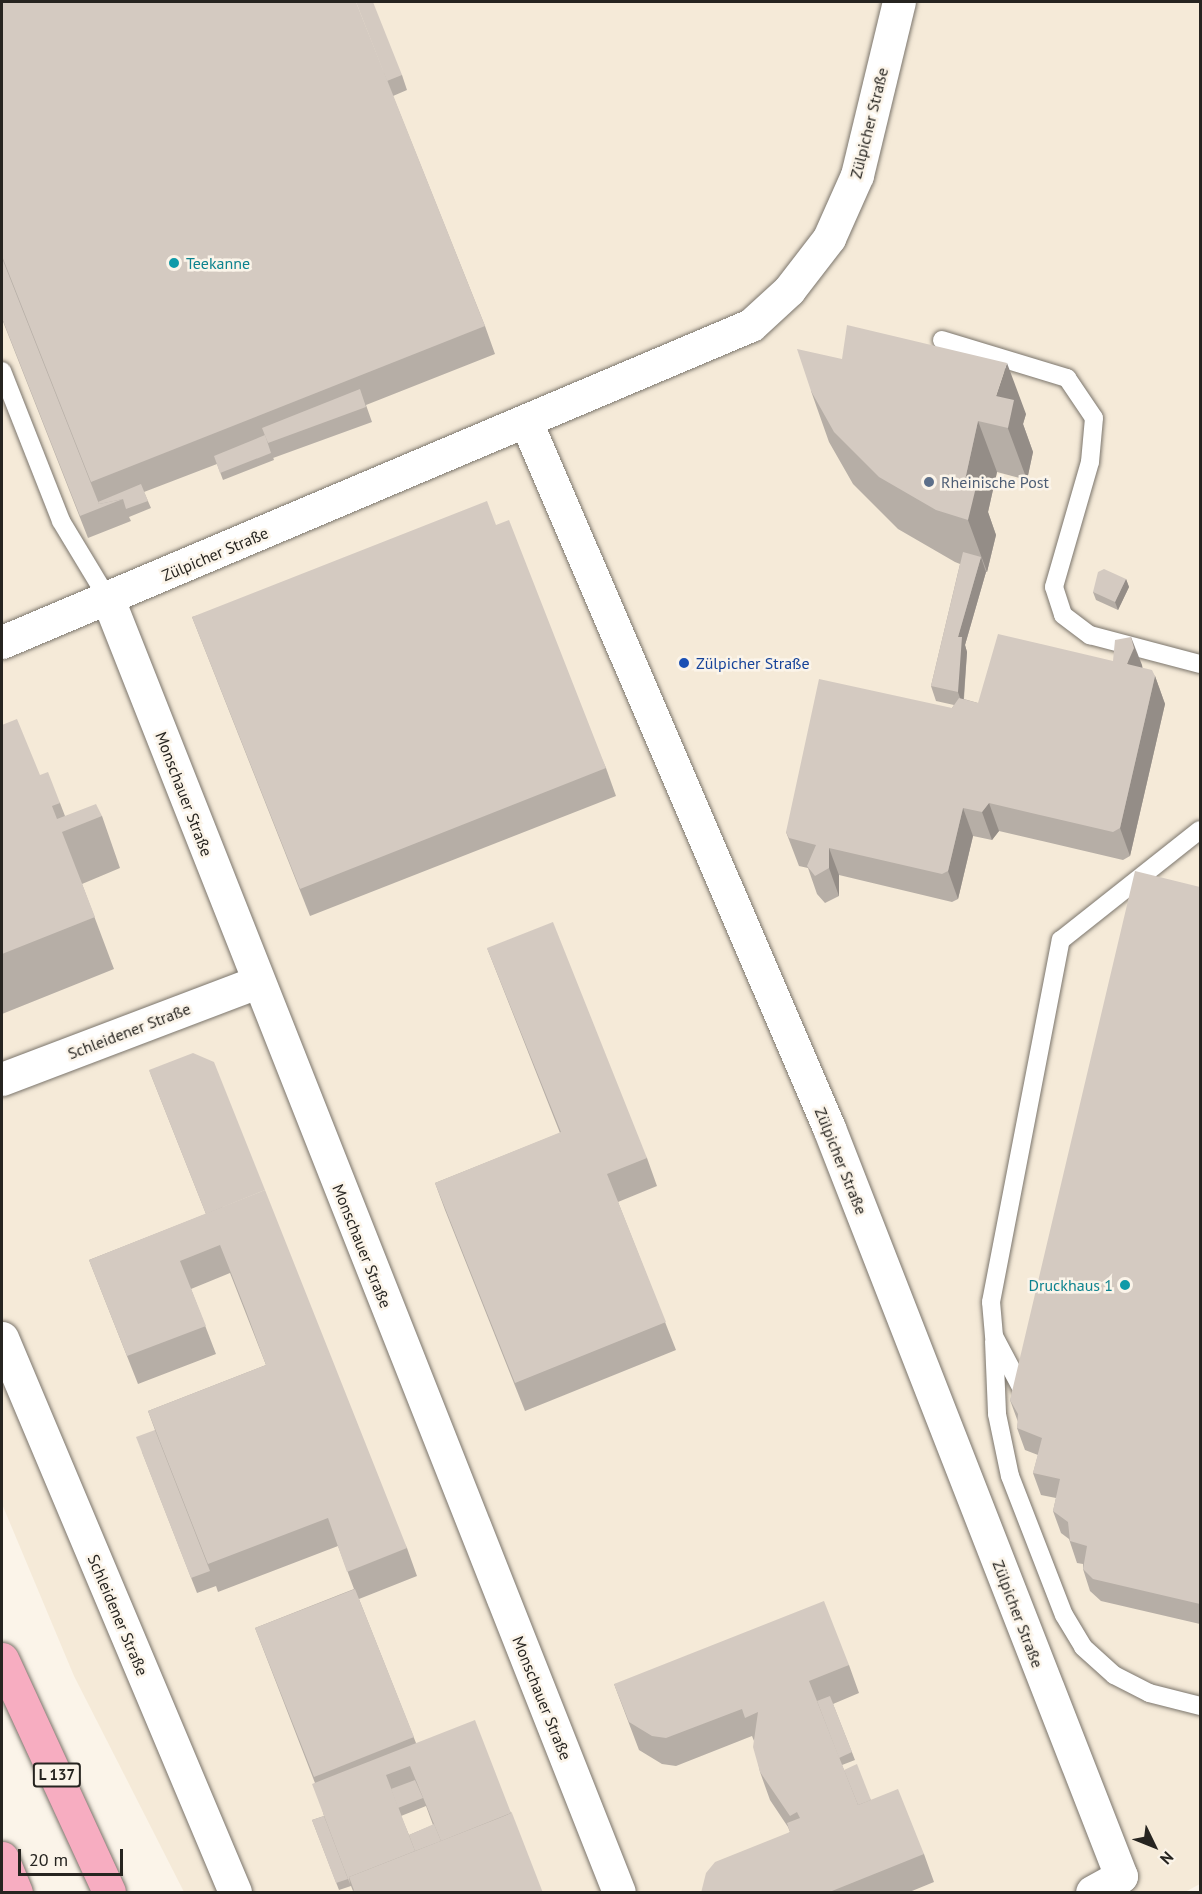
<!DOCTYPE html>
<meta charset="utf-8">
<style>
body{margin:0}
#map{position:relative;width:1202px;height:1894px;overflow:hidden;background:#fbf4e9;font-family:"PT Sans",sans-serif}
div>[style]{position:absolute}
.built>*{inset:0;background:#f5ead8}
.roads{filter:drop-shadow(0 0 2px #7b756c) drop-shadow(0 0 2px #7b756c)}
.service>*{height:18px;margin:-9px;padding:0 9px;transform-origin:9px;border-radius:9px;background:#fff}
.minor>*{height:33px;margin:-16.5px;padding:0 16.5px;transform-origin:16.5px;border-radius:16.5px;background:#fff}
.primary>*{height:33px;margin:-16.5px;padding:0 16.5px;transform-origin:16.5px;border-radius:16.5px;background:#f7adc1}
.wall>*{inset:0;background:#b6aea6}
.shaded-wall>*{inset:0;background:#948d87}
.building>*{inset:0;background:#d4cac1}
.dots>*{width:16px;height:16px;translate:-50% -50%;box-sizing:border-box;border:3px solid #fbf4e9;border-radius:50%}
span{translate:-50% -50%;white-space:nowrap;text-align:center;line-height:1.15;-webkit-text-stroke:5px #fbf4e9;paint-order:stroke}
.shield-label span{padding:2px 4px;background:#fbf4e9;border:2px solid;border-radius:4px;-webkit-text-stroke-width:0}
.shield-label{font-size:15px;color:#262420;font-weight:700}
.street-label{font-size:16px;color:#262420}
.culture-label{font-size:16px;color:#0d838f}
.left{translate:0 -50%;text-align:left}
.right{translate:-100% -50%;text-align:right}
.service-label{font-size:16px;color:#4e5e75}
.transit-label{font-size:16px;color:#164399}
.frame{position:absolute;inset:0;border:3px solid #262420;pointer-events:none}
.north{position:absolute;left:1124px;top:1816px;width:60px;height:60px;-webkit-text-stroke:4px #fbf4e9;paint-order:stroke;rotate:133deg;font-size:16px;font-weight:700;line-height:24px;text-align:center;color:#262420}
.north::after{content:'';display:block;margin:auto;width:21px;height:27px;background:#262420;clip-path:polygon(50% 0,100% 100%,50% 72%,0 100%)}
.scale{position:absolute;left:18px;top:1849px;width:105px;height:27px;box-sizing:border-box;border:3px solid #262420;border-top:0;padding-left:8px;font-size:18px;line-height:21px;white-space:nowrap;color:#262420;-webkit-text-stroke:4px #fbf4e9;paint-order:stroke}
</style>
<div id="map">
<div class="built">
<i style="clip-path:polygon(2px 2px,1200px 2px,1200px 1884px,1185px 1892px,184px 1892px,74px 1676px,2px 1504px)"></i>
</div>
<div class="roads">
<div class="service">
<i style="left:942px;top:340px;width:131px;rotate:16.9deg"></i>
<i style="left:1067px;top:378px;width:48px;rotate:56deg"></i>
<i style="left:1094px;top:418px;width:44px;rotate:95.2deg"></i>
<i style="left:1090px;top:462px;width:130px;rotate:106.1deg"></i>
<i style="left:1054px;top:587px;width:29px;rotate:72deg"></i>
<i style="left:1063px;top:615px;width:34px;rotate:37deg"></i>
<i style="left:1090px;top:635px;width:114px;rotate:14.8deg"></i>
<i style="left:2px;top:371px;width:161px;rotate:68.5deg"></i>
<i style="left:61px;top:521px;width:91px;rotate:58.9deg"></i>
<i style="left:994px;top:1341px;width:73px;rotate:87.6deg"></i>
<i style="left:997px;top:1414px;width:63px;rotate:78.2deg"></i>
<i style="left:1010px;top:1476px;width:149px;rotate:68.8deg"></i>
<i style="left:1064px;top:1615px;width:37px;rotate:59deg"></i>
<i style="left:1083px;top:1647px;width:42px;rotate:42.1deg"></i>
<i style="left:1114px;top:1675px;width:39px;rotate:27deg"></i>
<i style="left:1149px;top:1693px;width:53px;rotate:14.3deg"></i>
<i style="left:1024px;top:1393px;width:64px;rotate:-117.8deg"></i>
<i style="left:994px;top:1336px;width:34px;rotate:-95deg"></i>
<i style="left:991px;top:1302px;width:369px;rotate:-79.1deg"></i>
<i style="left:1061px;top:940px;width:177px;rotate:-38.4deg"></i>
</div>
<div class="minor">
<i style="left:527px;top:424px;width:766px;rotate:66.78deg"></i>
<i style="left:829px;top:1128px;width:803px;rotate:68.68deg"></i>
<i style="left:1121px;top:1876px;width:33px;rotate:151deg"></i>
<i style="left:108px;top:599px;width:1390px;rotate:68.44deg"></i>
<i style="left:2px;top:642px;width:813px;rotate:-22.94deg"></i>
<i style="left:751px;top:325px;width:52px;rotate:-42.6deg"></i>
<i style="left:789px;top:290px;width:66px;rotate:-52.4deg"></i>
<i style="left:829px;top:238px;width:69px;rotate:-66deg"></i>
<i style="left:857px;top:175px;width:178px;rotate:-76.4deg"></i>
<i style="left:2px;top:1079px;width:273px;rotate:-20.8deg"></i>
<i style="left:2px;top:1338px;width:601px;rotate:67.19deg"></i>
</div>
<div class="primary">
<i style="left:2px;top:1659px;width:256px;rotate:65.3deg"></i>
<i style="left:2px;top:1858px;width:37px;rotate:68deg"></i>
</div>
</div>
<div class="wall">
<i style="clip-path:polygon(2px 2px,402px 75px,407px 90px,393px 96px,485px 326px,495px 354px,366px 405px,372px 422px,273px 458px,270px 449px,274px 460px,223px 480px,217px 464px,144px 492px,151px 508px,129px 517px,131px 521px,88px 538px,2px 319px)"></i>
<i style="clip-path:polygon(811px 391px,1026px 414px,1023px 424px,1033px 452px,1027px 480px,997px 472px,988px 512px,996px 535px,987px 572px,986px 572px,965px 645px,967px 652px,964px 699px,978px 703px,1142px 668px,1155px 676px,1165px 704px,1130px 856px,1123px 860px,999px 831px,992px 840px,973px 836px,958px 899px,952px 902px,839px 875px,839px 896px,825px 903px,817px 894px,808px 868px,799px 866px,786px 832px,952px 708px,954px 705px,936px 701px,931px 686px,960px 564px,955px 562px,898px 529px,853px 484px,829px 442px)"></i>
<i style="clip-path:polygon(496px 525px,606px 768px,616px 796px,310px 916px,192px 617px)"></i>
<i style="clip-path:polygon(1126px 579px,1129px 587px,1118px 610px,1096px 600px,1093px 592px)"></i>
<i style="clip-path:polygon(2px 725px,60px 803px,65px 816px,102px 816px,120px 868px,82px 884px,114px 969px,2px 1014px)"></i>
<i style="clip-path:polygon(1200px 887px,1200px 1624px,1101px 1601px,1090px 1591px,1083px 1569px,1083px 1564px,1077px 1563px,1069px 1539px,1061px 1533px,1053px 1511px,1056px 1498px,1041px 1495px,1033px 1473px,1038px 1455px,1025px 1450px,1017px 1428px,1018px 1422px,1010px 1400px)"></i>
<i style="clip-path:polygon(487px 948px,647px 1158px,657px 1186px,618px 1202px,676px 1350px,525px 1411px,445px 1210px,435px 1183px,560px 1133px)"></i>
<i style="clip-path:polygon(evenodd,149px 1070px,407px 1548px,417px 1576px,359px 1599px,416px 1743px,512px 1813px,353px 1891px,351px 1886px,339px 1890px,312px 1820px,324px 1816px,315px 1783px,255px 1628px,354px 1589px,338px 1546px,218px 1592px,216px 1586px,197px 1593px,142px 1452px,155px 1430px,148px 1411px,266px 1365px,230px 1273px,191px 1289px,216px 1354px,138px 1384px,89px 1260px,206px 1214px,149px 1070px,426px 1806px,433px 1825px,409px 1835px,401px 1816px,426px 1806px)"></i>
<i style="clip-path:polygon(849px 1665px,859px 1693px,833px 1704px,855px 1760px,842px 1765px,844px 1770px,871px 1800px,924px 1854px,934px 1882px,907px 1893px,701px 1893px,790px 1832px,788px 1827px,770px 1800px,760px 1772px,754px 1741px,752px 1736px,676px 1766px,662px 1764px,639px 1750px,614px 1684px)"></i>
</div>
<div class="shaded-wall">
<i style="clip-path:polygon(1007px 363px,1026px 414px,1023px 424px,1033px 452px,1027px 480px,996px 396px)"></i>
<i style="clip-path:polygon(978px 421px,997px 472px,988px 512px,996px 535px,987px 572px,968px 520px,965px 480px)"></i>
<i style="clip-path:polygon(981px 557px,986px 572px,965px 645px,967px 652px,963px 707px,958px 692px,958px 637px)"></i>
<i style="clip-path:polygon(1126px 579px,1129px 587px,1118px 610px,1115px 602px)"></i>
<i style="clip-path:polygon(1131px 637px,1142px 665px,1144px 676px,1127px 664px)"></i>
<i style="clip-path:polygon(1155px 676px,1165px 704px,1130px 856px,1120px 828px)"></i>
<i style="clip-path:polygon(989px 803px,999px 831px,992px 840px,982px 812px)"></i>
<i style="clip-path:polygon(963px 808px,973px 836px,958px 899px,948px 871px)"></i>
<i style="clip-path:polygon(829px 848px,839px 875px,839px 896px,829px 868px)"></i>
</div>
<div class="building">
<i style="clip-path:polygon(2px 2px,356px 2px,485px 326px,91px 482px,2px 256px)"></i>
<i style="clip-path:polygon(356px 2px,373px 2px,402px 75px,387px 81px)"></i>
<i style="clip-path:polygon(2px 258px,99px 504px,123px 499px,80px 516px,2px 318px)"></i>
<i style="clip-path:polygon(847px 325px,1007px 363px,996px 396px,1014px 400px,1008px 428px,978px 421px,965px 480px,977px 483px,968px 520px,936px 510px,879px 477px,834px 432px,811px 391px,797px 349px,842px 359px)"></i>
<i style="clip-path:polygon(360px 389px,366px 407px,268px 443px,262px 428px)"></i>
<i style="clip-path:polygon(265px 435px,271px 453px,220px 473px,214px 456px)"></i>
<i style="clip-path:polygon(141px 484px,148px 501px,126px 509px,123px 499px,99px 504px,98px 502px)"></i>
<i style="clip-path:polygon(487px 501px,496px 525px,509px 520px,606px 768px,300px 889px,192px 617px)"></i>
<i style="clip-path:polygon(963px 552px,981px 557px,958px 637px,962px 637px,958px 692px,931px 686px)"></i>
<i style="clip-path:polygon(1104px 569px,1126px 579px,1115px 602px,1093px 592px,1098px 572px)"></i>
<i style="clip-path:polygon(998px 634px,1113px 661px,1115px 640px,1131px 637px,1134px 648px,1127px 664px,1152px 670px,1155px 676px,1120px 828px,1113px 832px,989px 803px,982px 812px,963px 808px,948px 871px,942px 874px,829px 848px,829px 868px,815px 876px,807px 866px,816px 845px,789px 838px,786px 832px,819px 679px,952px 708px,959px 698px,978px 703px)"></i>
<i style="clip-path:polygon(17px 719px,40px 775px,48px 772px,60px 803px,52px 806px,57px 819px,96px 804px,102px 816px,62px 832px,95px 917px,2px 954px,2px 725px)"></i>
<i style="clip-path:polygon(1135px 871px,1200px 887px,1200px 1604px,1093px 1579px,1083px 1569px,1087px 1546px,1070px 1541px,1068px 1522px,1053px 1511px,1060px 1479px,1033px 1473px,1042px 1438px,1017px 1428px,1018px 1414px,1010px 1400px)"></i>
<i style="clip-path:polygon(553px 922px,647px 1158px,607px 1174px,666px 1322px,515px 1383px,435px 1183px,561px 1132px,487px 948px)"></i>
<i style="clip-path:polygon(193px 1053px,214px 1062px,265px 1190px,206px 1214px,149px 1070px)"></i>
<i style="clip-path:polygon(265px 1190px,407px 1548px,347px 1572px,328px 1518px,208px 1564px,148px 1411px,266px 1365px,246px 1311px,220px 1245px,180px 1261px,206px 1326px,127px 1356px,89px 1260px)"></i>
<i style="clip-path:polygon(155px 1430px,210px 1571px,191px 1578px,136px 1437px)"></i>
<i style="clip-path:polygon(355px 1589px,414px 1737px,314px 1777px,255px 1628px)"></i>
<i style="clip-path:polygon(824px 1601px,849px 1665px,809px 1681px,858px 1805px,898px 1789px,924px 1854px,827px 1893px,701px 1893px,706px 1873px,715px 1862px,790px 1832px,787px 1823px,800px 1818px,797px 1812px,790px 1816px,760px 1772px,753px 1747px,758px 1712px,745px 1718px,742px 1709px,666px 1738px,652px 1736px,629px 1722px,614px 1684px)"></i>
<i style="clip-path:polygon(830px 1696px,852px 1752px,839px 1758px,817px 1701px)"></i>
<i style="clip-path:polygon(475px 1720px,511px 1813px,441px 1841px,410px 1766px,386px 1775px,415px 1851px,349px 1877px,350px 1884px,312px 1784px)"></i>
<i style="clip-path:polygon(857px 1764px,871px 1800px,858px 1805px,844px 1770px)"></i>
<i style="clip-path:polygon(415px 1780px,423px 1798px,398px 1808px,391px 1789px)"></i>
<i style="clip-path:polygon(512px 1813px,543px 1893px,355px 1893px,349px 1877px)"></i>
<i style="clip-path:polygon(324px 1816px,348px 1879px,336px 1883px,312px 1820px)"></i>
<i style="clip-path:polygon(434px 1824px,441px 1841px,415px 1851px,409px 1835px)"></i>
</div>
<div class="dots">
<i style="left:174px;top:263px;background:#0f9aa8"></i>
<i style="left:929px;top:482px;background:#5c6f8a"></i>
<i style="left:684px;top:663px;background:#1a4fb4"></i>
<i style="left:1125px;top:1285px;background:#0f9aa8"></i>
</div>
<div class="shield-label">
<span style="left:57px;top:1775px">L 137</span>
</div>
<div class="street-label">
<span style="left:869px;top:123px;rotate:-76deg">Zülpicher Straße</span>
<span style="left:215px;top:554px;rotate:-23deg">Zülpicher Straße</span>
<span style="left:184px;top:794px;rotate:69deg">Monschauer Straße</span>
<span style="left:129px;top:1031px;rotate:-21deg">Schleidener Straße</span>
<span style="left:841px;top:1161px;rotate:68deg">Zülpicher Straße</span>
<span style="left:362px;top:1246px;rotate:68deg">Monschauer Straße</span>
<span style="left:1018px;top:1614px;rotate:69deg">Zülpicher Straße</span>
<span style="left:118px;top:1615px;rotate:67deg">Schleidener Straße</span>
<span style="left:542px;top:1698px;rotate:68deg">Monschauer Straße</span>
</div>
<div class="culture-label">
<span class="left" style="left:186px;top:263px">Teekanne</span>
<span class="right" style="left:1113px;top:1285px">Druckhaus 1</span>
</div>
<div class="service-label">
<span class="left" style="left:941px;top:482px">Rheinische Post</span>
</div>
<div class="transit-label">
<span class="left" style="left:696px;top:663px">Zülpicher Straße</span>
</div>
<div class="frame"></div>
<div class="north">N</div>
<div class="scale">20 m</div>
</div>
